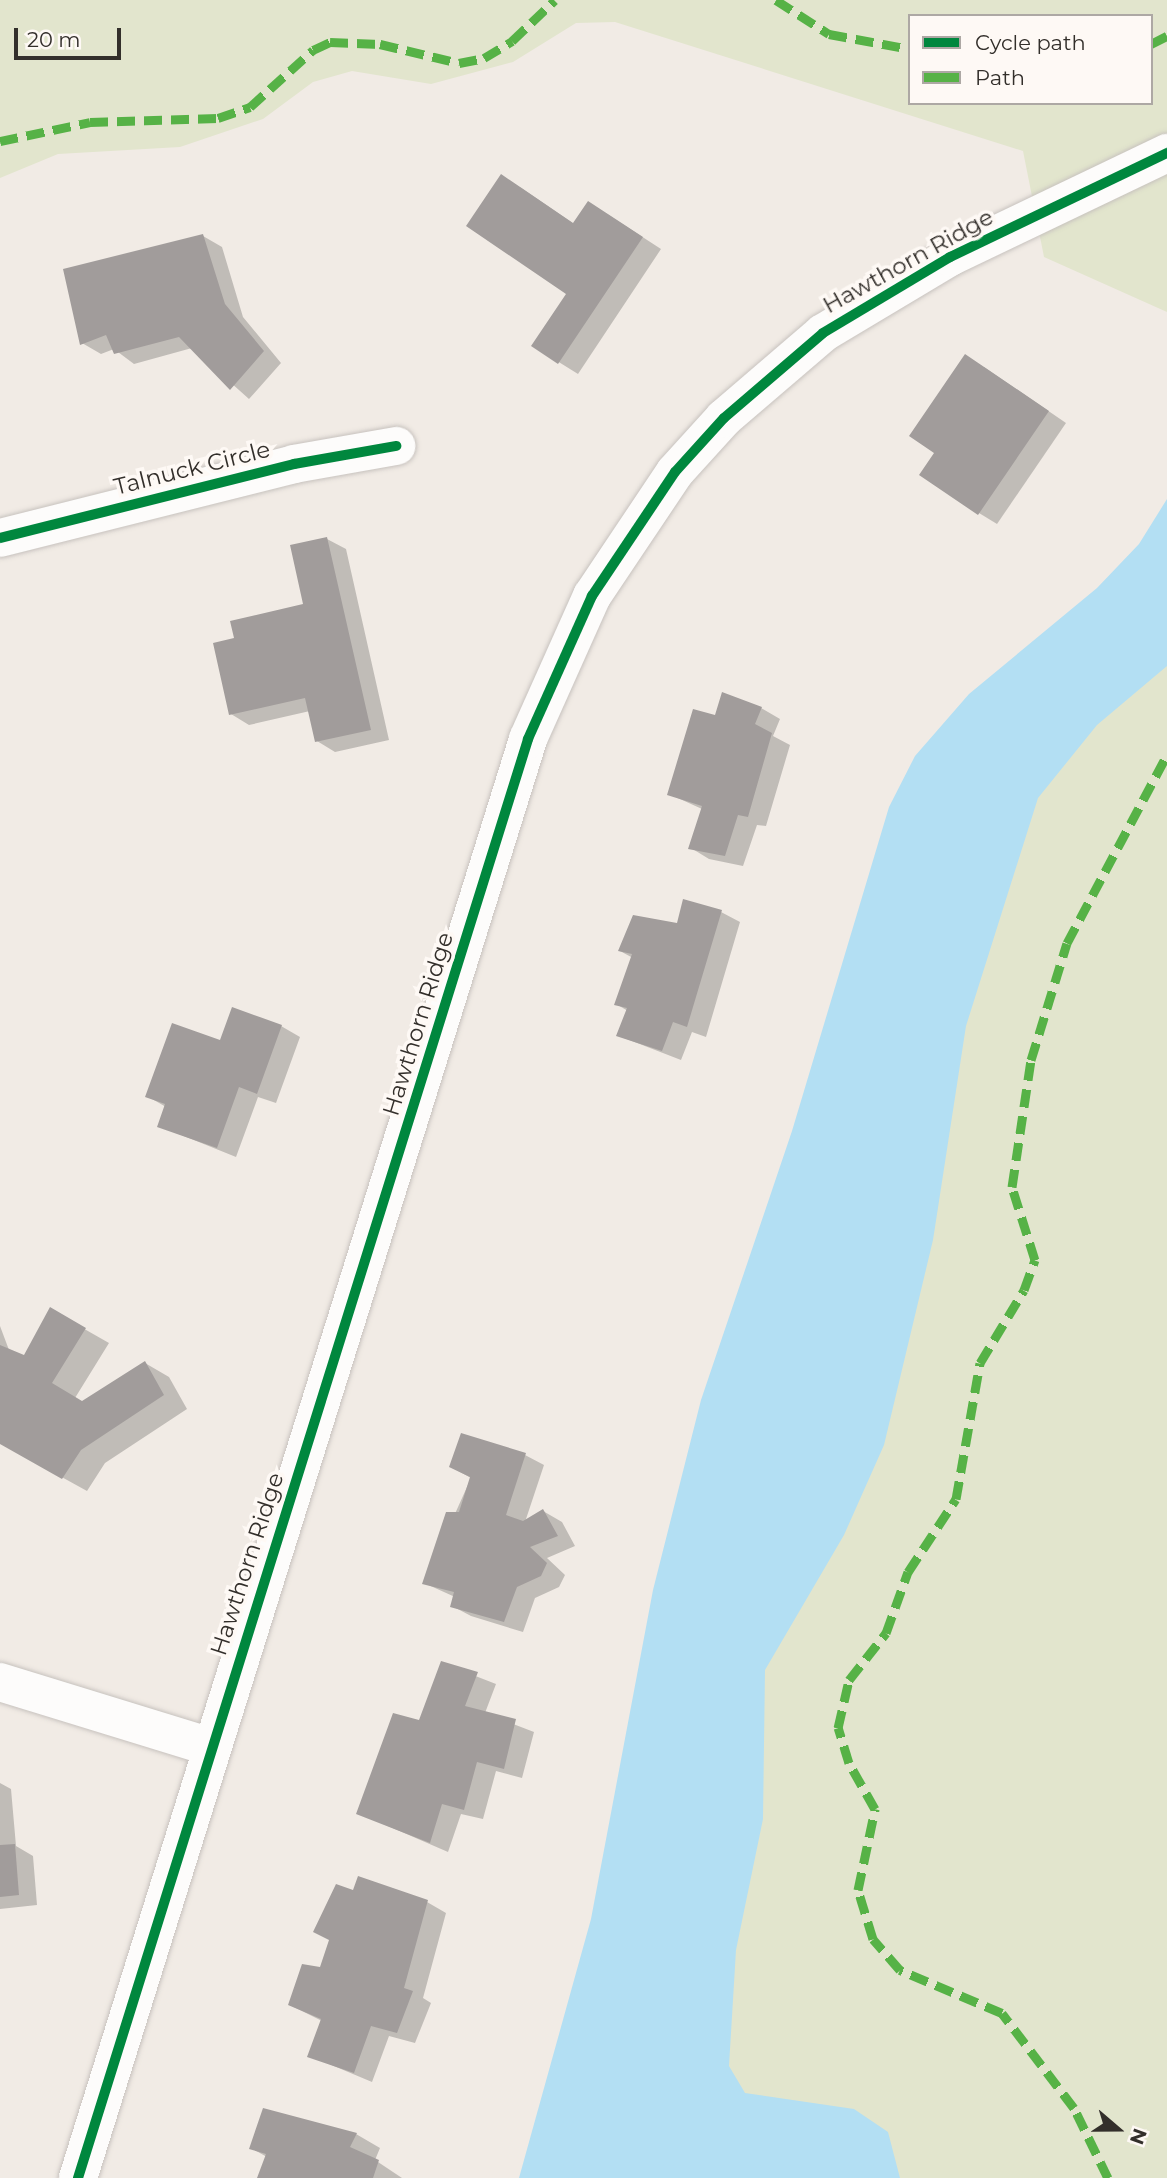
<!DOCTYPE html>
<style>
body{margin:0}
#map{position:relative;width:1167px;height:2178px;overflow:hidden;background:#f1ebe5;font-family:Montserrat,sans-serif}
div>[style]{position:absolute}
.green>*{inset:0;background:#e2e5cd}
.water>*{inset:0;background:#b3dff3}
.shadow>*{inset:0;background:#0003}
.building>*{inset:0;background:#a19c9b}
.roads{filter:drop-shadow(0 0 2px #c7c2be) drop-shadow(0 0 2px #c7c2be)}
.street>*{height:38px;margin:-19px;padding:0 19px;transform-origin:19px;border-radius:19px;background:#fdfcfb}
.quiet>*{height:9px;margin-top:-4.5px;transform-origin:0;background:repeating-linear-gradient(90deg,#56b246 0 18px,transparent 0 27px)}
.cycleway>*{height:10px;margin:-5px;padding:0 5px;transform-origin:5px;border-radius:5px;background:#00873e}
span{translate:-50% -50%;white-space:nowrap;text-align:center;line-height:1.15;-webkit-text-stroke:7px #fef9f5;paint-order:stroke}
.street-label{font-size:23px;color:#332f2b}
.legend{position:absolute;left:908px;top:14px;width:245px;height:91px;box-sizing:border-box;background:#fef9f5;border:2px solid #ada8a4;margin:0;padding:9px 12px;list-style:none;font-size:21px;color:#332f2b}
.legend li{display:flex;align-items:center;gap:14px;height:35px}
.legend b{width:35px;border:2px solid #ada8a4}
.north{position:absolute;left:1083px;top:2094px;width:70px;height:70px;-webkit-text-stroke:5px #fef9f5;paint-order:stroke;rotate:110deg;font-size:19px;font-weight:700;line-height:28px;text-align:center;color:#332f2b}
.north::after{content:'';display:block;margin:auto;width:24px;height:32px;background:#332f2b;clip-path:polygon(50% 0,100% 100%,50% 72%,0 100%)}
.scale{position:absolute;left:14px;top:28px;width:107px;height:32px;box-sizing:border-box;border:4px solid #332f2b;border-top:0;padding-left:9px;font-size:21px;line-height:24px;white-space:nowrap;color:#332f2b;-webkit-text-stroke:5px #fef9f5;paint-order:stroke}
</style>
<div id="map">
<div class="green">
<i style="clip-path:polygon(evenodd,0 0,1167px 0,1167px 312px,1044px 257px,1023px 151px,615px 22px,576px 23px,513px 62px,431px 84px,352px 71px,313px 82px,263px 119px,180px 147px,58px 154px,0 178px,0 0,910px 16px,1151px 16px,1151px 103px,910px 103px,910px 16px)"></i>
<i style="clip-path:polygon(1167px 547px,1167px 2178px,569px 2178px,1000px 797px)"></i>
</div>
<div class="water">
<i style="clip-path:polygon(1167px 499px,1167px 666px,1097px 725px,1038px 798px,966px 1026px,933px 1240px,884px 1445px,844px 1535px,765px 1670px,763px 1819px,736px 1950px,729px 2066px,745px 2093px,854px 2109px,888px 2132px,900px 2178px,519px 2178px,591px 1919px,653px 1590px,701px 1400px,792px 1131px,889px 807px,915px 756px,969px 694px,1097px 588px,1139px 544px)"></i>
</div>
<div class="shadow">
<i style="clip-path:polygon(520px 187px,574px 224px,607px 214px,661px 249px,578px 374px,533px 346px,568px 293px)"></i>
<i style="clip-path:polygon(203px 236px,222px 247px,243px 317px,281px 363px,249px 399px,192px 348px,134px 364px,114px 349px,101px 354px,82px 343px)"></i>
<i style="clip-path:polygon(984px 367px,1066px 423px,997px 524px,979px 513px)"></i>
<i style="clip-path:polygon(327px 539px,346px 549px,389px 740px,335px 752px,317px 741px,310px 711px,249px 725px,231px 714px,236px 640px,305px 605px)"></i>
<i style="clip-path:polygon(761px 708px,780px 719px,773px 736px,790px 745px,766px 826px,757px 825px,743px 866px,709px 859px,691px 848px,702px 809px,669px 794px,716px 717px)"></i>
<i style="clip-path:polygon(721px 912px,740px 922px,706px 1037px,692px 1032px,681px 1060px,619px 1036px,628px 1011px,616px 1004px,633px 958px,620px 951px)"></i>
<i style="clip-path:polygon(281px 1026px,300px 1037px,276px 1103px,258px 1097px,236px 1157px,159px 1126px,166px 1107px,147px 1096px,221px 1042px)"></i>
<i style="clip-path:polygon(51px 1310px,109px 1343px,75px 1398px,83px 1403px,145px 1363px,169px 1377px,187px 1409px,105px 1463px,87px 1491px,0 1443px,0 1326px,9px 1350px,25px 1357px)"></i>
<i style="clip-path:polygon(525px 1455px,544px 1465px,525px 1522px,543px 1511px,562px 1522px,575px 1546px,547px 1558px,565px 1575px,559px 1587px,535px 1598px,523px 1632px,471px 1616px,452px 1606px,455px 1597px,424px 1583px,471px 1478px,451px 1467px)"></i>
<i style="clip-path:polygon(442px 1663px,496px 1684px,485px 1713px,534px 1732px,522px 1778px,496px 1771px,483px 1819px,461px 1814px,448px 1852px,358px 1813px,420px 1722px)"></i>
<i style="clip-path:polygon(0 1783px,11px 1789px,16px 1846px,33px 1856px,37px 1905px,0 1909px)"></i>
<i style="clip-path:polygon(354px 1893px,427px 1902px,446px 1913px,423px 1998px,431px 2003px,415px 2043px,389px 2036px,372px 2082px,310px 2056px,322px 2021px,290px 2005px,321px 1969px)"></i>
<i style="clip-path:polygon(356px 2134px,380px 2148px,375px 2160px,402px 2178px,259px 2178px,267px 2157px,251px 2148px)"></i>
</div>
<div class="building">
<i style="clip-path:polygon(501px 174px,573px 223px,588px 201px,643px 237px,558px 364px,531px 346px,566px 294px,466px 226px)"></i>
<i style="clip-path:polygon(203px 234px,225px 304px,264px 351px,230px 390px,179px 337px,114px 354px,106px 335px,80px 345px,63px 269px)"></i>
<i style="clip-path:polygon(965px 354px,1049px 411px,978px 515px,919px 475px,934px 453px,909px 436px)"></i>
<i style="clip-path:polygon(327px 537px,371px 730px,315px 742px,305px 698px,229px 715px,213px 643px,234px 638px,230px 621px,303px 604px,290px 545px)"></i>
<i style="clip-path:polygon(722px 692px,762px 707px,755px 724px,772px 733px,748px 817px,738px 815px,725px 856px,688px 849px,702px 806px,667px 795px,693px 709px,715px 715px)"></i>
<i style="clip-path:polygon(683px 899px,722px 910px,687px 1027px,673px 1022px,662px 1051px,616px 1036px,627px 1008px,614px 1005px,632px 954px,618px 951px,633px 915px,677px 923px)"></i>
<i style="clip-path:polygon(232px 1007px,282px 1025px,257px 1094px,239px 1087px,217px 1148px,157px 1127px,165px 1104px,145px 1097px,172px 1023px,220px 1040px)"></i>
<i style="clip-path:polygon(50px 1307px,86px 1328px,52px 1383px,82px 1401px,145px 1361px,164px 1395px,81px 1450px,62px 1479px,0 1444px,0 1345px,24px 1355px)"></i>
<i style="clip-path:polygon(461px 1433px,526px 1453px,506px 1515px,523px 1521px,543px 1509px,558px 1536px,530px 1547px,547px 1563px,541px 1576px,517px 1587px,504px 1622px,450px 1607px,454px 1592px,422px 1584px,446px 1512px,459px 1512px,470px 1477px,449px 1467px)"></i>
<i style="clip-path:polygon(441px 1661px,478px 1672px,465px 1706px,516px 1719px,504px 1769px,477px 1762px,464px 1810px,442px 1804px,430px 1843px,356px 1814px,393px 1713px,419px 1720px)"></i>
<i style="clip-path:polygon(15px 1844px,19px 1895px,0 1897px,0 1845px)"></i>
<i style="clip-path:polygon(358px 1876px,428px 1900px,404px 1988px,413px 1991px,397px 2033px,371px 2026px,354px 2073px,307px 2057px,321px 2019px,288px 2005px,302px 1964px,320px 1967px,329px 1940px,313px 1932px,336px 1884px,353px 1890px)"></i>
<i style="clip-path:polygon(263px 2108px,357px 2133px,350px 2147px,379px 2160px,373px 2178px,257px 2178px,266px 2154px,249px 2149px)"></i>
</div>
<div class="roads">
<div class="street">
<i style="left:0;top:538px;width:303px;rotate:-14.1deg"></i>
<i style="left:294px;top:464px;width:104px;rotate:-10deg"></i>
<i style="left:0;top:1682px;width:221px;rotate:17.1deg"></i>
<i style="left:78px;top:2178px;width:1508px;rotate:-72.63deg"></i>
<i style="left:528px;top:739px;width:157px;rotate:-65.9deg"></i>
<i style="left:592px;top:596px;width:149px;rotate:-56.2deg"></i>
<i style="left:675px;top:472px;width:73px;rotate:-47.8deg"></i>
<i style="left:724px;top:418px;width:130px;rotate:-40.6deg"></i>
<i style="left:823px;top:333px;width:148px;rotate:-30.9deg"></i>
<i style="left:950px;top:257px;width:241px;rotate:-25.6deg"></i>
</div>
</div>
<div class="quiet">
<i style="left:776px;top:0;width:63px;rotate:32.7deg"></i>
<i style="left:829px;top:34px;width:82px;rotate:10.5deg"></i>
<i style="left:1151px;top:44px;width:18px;rotate:-27deg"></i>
<i style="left:0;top:141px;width:92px;rotate:-11.9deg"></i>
<i style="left:90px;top:122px;width:128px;rotate:-1.8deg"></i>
<i style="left:218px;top:118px;width:34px;rotate:-19deg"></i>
<i style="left:250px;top:107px;width:85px;rotate:-42.1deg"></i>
<i style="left:313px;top:50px;width:19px;rotate:-25deg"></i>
<i style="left:330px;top:42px;width:50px;rotate:2.3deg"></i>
<i style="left:380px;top:44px;width:81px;rotate:13.5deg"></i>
<i style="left:459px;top:63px;width:25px;rotate:-11deg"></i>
<i style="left:484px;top:58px;width:33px;rotate:-31deg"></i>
<i style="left:512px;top:41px;width:59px;rotate:-43.6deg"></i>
<i style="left:1108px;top:2178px;width:78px;rotate:-115.9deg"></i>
<i style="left:1074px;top:2108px;width:119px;rotate:-127.2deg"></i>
<i style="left:1002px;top:2013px;width:111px;rotate:-157.1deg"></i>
<i style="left:900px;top:1970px;width:41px;rotate:-131.1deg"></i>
<i style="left:873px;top:1939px;width:51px;rotate:-107deg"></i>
<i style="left:858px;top:1890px;width:83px;rotate:-78.1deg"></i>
<i style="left:875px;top:1809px;width:53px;rotate:-119.5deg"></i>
<i style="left:849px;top:1763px;width:37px;rotate:-107deg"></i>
<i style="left:838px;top:1728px;width:49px;rotate:-77.1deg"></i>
<i style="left:849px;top:1680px;width:60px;rotate:-51.8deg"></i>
<i style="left:886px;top:1633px;width:65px;rotate:-70.2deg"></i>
<i style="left:908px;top:1572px;width:87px;rotate:-56.7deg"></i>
<i style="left:956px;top:1499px;width:138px;rotate:-80deg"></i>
<i style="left:980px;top:1363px;width:85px;rotate:-58.9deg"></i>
<i style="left:1024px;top:1290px;width:32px;rotate:-70deg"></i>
<i style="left:1035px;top:1260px;width:77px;rotate:-107.5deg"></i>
<i style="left:1012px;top:1187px;width:128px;rotate:-81.5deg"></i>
<i style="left:1031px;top:1060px;width:122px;rotate:-72.9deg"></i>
<i style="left:1067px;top:943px;width:213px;rotate:-62deg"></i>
</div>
<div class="cycleway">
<i style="left:0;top:538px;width:303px;rotate:-14.1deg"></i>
<i style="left:294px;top:464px;width:104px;rotate:-10deg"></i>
<i style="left:78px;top:2178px;width:1508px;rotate:-72.63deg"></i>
<i style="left:528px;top:739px;width:157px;rotate:-65.9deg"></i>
<i style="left:592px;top:596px;width:149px;rotate:-56.2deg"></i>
<i style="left:675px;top:472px;width:73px;rotate:-47.8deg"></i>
<i style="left:724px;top:418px;width:130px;rotate:-40.6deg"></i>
<i style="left:823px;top:333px;width:148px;rotate:-30.9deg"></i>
<i style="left:950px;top:257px;width:241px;rotate:-25.6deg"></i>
</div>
<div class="street-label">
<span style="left:908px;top:261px;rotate:-29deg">Hawthorn Ridge</span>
<span style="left:192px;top:468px;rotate:-14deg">Talnuck Circle</span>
<span style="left:418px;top:1024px;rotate:-73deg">Hawthorn Ridge</span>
<span style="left:247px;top:1564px;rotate:-72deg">Hawthorn Ridge</span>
</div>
<ul class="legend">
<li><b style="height:9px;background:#00873e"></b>Cycle path</li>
<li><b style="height:9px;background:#56b246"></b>Path</li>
</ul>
<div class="north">N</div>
<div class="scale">20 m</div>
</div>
